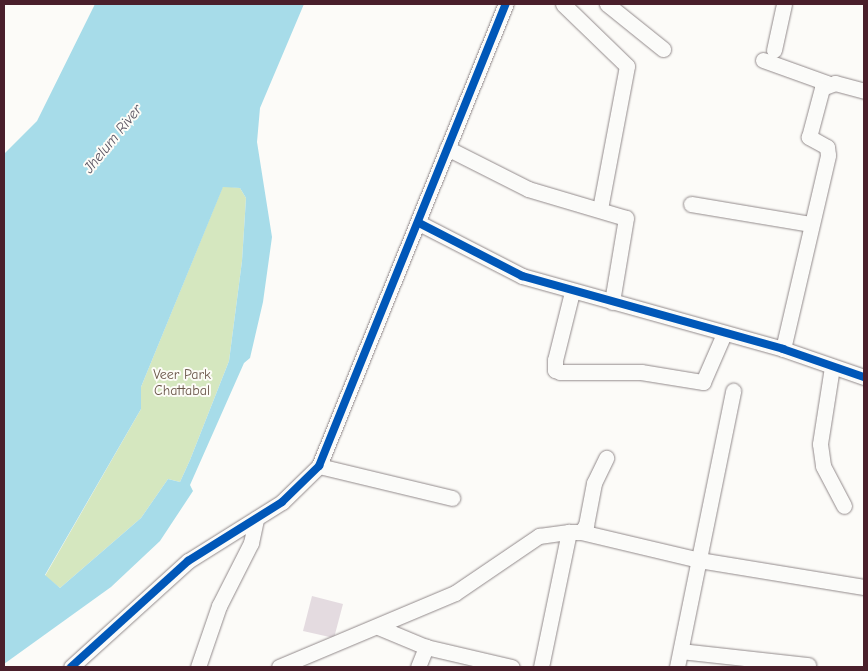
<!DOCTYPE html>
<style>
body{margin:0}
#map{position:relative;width:868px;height:671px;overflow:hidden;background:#fcfbf8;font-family:"Comic Neue",sans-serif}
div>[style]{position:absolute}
.green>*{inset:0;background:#d5e7bf}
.water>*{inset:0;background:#a7dce9}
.building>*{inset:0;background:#e4dbe0}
.roads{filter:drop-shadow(0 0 1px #928a8b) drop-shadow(0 0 1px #928a8b)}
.minor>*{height:15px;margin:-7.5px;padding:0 7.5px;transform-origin:7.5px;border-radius:7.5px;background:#fbfbf9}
.cycleway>*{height:8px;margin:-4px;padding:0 4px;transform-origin:4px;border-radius:4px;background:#0057b8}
span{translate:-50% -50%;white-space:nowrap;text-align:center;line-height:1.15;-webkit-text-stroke:4px #fdfcf7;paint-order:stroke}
.park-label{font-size:14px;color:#6a564a}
.water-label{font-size:15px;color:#5b5462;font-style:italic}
.frame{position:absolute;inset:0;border:5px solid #4a1f2b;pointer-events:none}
</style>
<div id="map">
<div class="green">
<i style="clip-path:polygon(223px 186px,240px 188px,246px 198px,242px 261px,229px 361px,190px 460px,180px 482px,168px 479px,141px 518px,60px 588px,45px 576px,141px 409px,141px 387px)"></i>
</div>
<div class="water">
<i style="clip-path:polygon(evenodd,95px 4px,304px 4px,260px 108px,257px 142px,272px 237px,263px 302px,250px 358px,244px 363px,190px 485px,193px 491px,160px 541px,111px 587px,4px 664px,4px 154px,37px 121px,95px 4px,223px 187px,240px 188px,246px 198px,242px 261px,229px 361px,190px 460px,180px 482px,168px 479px,141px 518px,60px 588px,45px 575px,141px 409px,141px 387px,223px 187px)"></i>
</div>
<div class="building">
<i style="clip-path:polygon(312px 596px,343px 604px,334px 638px,303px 631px)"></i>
</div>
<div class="roads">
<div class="minor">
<i style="left:563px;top:4px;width:89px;rotate:44.1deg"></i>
<i style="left:627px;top:66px;width:146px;rotate:100.7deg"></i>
<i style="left:607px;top:4px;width:72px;rotate:38.8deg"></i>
<i style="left:774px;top:50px;width:47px;rotate:-77.7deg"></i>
<i style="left:763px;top:60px;width:68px;rotate:19.8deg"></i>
<i style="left:447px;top:148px;width:91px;rotate:26.8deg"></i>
<i style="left:528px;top:189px;width:102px;rotate:16.5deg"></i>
<i style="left:626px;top:218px;width:85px;rotate:99.5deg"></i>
<i style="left:691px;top:204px;width:122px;rotate:9.5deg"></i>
<i style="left:419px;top:223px;width:116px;rotate:27.2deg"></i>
<i style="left:522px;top:276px;width:271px;rotate:15.6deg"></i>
<i style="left:783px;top:349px;width:86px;rotate:19.1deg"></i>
<i style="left:572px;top:292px;width:70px;rotate:104deg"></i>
<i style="left:555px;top:360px;width:10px;rotate:90deg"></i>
<i style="left:555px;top:370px;width:5px;rotate:22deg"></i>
<i style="left:560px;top:372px;width:81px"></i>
<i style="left:641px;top:372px;width:63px;rotate:9.2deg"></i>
<i style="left:703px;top:382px;width:52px;rotate:-66.4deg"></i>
<i style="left:783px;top:349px;width:199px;rotate:-76.9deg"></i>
<i style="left:828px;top:155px;width:8px;rotate:-97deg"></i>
<i style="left:827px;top:147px;width:21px;rotate:-151deg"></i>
<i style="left:809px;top:137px;width:51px;rotate:-75.1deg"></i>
<i style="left:822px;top:88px;width:14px;rotate:-21deg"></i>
<i style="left:835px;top:83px;width:30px;rotate:15deg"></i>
<i style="left:832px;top:367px;width:78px;rotate:98.9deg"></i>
<i style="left:820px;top:444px;width:22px;rotate:82deg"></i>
<i style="left:823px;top:466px;width:45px;rotate:62.3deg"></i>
<i style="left:319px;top:466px;width:137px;rotate:13.5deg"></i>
<i style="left:581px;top:532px;width:121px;rotate:13.3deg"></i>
<i style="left:699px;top:560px;width:167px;rotate:9.3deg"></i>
<i style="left:378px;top:627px;width:52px;rotate:22.6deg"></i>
<i style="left:681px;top:651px;width:128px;rotate:6.3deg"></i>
<i style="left:71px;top:667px;width:158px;rotate:-42.2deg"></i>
<i style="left:188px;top:561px;width:111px;rotate:-32.1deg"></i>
<i style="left:282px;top:502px;width:52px;rotate:-44.2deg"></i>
<i style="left:319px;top:466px;width:498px;rotate:-68deg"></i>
<i style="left:198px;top:667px;width:65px;rotate:-71deg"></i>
<i style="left:219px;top:606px;width:71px;rotate:-63.1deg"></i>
<i style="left:251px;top:543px;width:25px;rotate:-78deg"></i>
<i style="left:279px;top:667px;width:191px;rotate:-22.8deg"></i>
<i style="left:455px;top:593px;width:102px;rotate:-34.2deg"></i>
<i style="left:539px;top:536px;width:30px;rotate:-8deg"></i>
<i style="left:418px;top:667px;width:22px;rotate:-68deg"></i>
<i style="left:426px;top:647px;width:88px;rotate:13.1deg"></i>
<i style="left:541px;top:667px;width:138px;rotate:-78.3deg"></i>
<i style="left:569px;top:532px;width:12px"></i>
<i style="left:581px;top:532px;width:9px;rotate:-54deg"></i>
<i style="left:586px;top:525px;width:43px;rotate:-79.2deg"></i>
<i style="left:594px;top:483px;width:28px;rotate:-64deg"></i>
<i style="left:677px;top:667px;width:282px;rotate:-78.5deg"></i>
</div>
</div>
<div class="cycleway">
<i style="left:419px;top:223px;width:116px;rotate:27.2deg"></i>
<i style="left:522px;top:276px;width:271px;rotate:15.6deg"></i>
<i style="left:783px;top:349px;width:86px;rotate:19.1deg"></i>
<i style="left:71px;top:667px;width:158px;rotate:-42.2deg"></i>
<i style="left:188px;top:561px;width:111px;rotate:-32.1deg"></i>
<i style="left:282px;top:502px;width:52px;rotate:-44.2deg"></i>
<i style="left:319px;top:466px;width:498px;rotate:-68deg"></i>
</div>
<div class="park-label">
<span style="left:182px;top:383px">Veer Park<br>Chattabal</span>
</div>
<div class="water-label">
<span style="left:113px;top:139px;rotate:-51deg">Jhelum River</span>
</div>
<div class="frame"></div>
</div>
